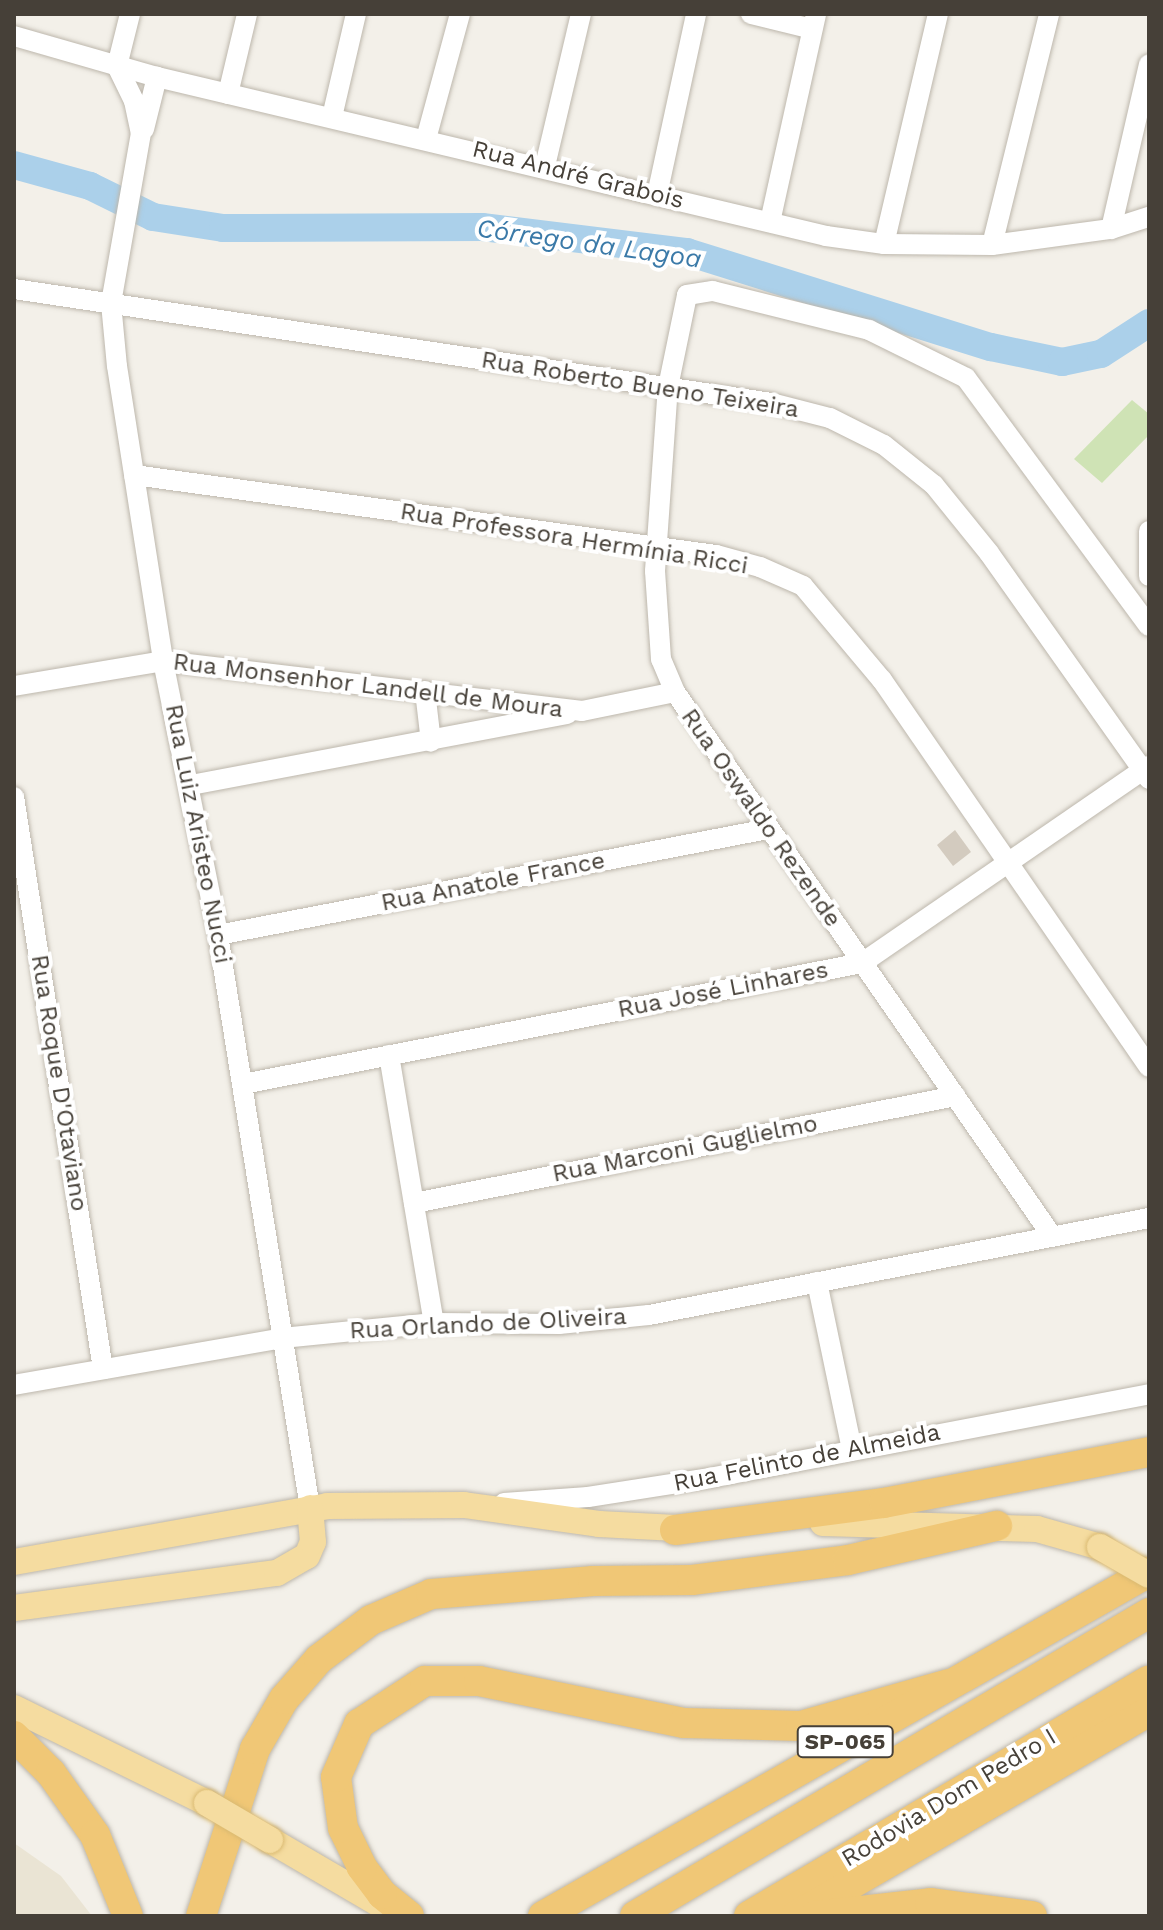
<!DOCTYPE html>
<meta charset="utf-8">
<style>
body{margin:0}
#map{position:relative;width:1163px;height:1930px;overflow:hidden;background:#f3f0e9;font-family:"Work Sans",sans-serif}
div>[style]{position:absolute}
.education>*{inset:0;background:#eae4d4}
.green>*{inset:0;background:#cfe3b5}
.river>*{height:28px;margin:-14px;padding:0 14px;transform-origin:14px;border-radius:14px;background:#abd0ea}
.building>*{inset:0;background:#d3cbbf}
.roads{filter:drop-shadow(0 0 2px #bdb7ac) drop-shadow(0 0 2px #bdb7ac)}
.minor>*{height:20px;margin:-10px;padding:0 10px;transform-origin:10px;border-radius:10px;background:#fff}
.major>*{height:26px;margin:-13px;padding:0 13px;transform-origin:13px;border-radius:13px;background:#f5dca0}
.highway>*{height:30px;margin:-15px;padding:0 15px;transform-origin:15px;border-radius:15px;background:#f0c776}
.bridges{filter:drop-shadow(0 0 2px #d9b971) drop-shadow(0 0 2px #d9b971)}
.major-bridge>*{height:26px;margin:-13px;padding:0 13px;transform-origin:13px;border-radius:13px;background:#f5dca0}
span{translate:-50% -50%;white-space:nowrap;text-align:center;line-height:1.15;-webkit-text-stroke:8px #fff;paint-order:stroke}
.shield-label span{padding:2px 6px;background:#fff;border:2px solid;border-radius:6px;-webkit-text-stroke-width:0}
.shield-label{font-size:22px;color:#464038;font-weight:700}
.street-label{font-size:24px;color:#464038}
.water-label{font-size:26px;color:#3b7aa8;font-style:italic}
.frame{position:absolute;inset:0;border:16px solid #464038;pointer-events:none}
</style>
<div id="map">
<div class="education">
<i style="clip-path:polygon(14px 1843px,61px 1876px,92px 1916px,14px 1916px)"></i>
</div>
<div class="green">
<i style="clip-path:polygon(1132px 400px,1149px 414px,1149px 435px,1102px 483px,1074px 459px)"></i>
</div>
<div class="river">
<i style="left:14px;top:165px;width:79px;rotate:15.4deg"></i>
<i style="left:90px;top:186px;width:70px;rotate:26.2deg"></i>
<i style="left:153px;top:217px;width:71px;rotate:8.9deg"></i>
<i style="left:223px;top:228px;width:259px;rotate:-0.2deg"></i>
<i style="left:482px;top:227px;width:207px;rotate:7deg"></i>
<i style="left:687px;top:252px;width:318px;rotate:17.4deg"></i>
<i style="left:991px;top:347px;width:73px;rotate:11.9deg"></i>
<i style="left:1062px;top:362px;width:40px;rotate:-12deg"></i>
<i style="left:1101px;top:354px;width:57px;rotate:-32.9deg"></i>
</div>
<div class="building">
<i style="clip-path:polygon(955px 830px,971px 852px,953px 866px,937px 845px)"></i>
</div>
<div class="roads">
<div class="minor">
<i style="left:130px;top:14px;width:54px;rotate:104deg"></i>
<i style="left:117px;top:66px;width:39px;rotate:64deg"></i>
<i style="left:134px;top:101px;width:33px;rotate:78deg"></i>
<i style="left:141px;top:133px;width:173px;rotate:100deg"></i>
<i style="left:111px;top:303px;width:63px;rotate:84.6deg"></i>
<i style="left:117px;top:366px;width:299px;rotate:81.1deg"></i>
<i style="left:163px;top:661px;width:279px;rotate:78.6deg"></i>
<i style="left:218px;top:935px;width:580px;rotate:80.88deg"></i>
<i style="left:751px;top:14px;width:63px;rotate:13.8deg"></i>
<i style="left:14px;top:36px;width:149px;rotate:16deg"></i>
<i style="left:157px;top:77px;width:688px;rotate:13.37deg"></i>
<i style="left:826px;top:236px;width:59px;rotate:7.9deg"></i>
<i style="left:884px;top:244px;width:108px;rotate:0.5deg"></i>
<i style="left:992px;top:245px;width:120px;rotate:-7.7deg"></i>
<i style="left:1111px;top:229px;width:40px;rotate:-18deg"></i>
<i style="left:228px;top:94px;width:82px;rotate:-76.6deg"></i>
<i style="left:332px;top:117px;width:106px;rotate:-76.9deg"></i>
<i style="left:144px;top:129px;width:54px;rotate:-76deg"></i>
<i style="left:426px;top:139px;width:130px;rotate:-74.8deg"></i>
<i style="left:545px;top:166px;width:156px;rotate:-76.7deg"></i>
<i style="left:657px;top:195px;width:185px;rotate:-77.8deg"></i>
<i style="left:770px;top:222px;width:213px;rotate:-77.5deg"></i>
<i style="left:1111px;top:229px;width:169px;rotate:-77deg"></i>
<i style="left:884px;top:244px;width:236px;rotate:-76.8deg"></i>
<i style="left:992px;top:245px;width:238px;rotate:-76.1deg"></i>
<i style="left:14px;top:289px;width:766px;rotate:8.56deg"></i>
<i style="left:771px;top:403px;width:61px;rotate:14.3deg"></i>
<i style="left:830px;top:418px;width:60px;rotate:26.6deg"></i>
<i style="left:884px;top:445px;width:64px;rotate:38.7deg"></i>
<i style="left:934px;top:485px;width:87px;rotate:51deg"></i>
<i style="left:989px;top:553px;width:277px;rotate:54.7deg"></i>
<i style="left:134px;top:475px;width:587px;rotate:7.83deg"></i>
<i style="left:716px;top:555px;width:46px;rotate:15.3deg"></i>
<i style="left:760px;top:567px;width:47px;rotate:23.8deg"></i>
<i style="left:803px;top:586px;width:123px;rotate:50deg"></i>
<i style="left:882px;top:680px;width:470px;rotate:55.4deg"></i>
<i style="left:1149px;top:531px;width:45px;rotate:90deg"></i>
<i style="left:14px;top:686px;width:151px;rotate:-9.5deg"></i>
<i style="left:163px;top:661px;width:422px;rotate:6.8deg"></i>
<i style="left:582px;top:711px;width:95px;rotate:-11.5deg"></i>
<i style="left:425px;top:691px;width:51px;rotate:83.3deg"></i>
<i style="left:191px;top:785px;width:383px;rotate:-10.7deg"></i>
<i style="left:14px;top:797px;width:579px;rotate:81.16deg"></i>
<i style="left:218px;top:935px;width:560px;rotate:-10.91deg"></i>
<i style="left:389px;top:1055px;width:272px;rotate:80.5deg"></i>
<i style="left:243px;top:1084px;width:631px;rotate:-11.06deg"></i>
<i style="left:862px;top:963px;width:348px;rotate:-34.5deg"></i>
<i style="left:414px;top:1203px;width:552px;rotate:-11.17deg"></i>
<i style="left:1052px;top:1236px;width:662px;rotate:-124.72deg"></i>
<i style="left:675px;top:692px;width:36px;rotate:-113deg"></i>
<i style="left:661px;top:659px;width:88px;rotate:-93.9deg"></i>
<i style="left:655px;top:571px;width:184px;rotate:-86deg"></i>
<i style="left:668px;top:387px;width:94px;rotate:-78.3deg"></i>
<i style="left:687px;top:295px;width:26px;rotate:-9deg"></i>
<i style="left:713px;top:291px;width:161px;rotate:14deg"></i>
<i style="left:869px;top:330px;width:108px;rotate:26.3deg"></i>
<i style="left:966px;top:378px;width:308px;rotate:53.6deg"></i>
<i style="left:817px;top:1282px;width:172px;rotate:78.2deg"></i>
<i style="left:14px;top:1385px;width:272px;rotate:-9.9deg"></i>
<i style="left:282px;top:1338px;width:153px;rotate:-5.6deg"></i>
<i style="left:434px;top:1323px;width:125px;rotate:0.5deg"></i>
<i style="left:559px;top:1324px;width:90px;rotate:-5.7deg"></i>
<i style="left:649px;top:1315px;width:509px;rotate:-10.98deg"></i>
<i style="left:504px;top:1503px;width:84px;rotate:-4.1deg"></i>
<i style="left:588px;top:1497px;width:129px;rotate:-8.9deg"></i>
<i style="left:715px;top:1477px;width:442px;rotate:-10.8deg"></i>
</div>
<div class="major">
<i style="left:823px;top:1523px;width:214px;rotate:1.6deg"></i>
<i style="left:1037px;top:1529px;width:66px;rotate:15.9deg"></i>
<i style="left:14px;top:1562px;width:318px;rotate:-10.1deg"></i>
<i style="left:327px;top:1506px;width:137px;rotate:-0.4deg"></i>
<i style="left:464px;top:1505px;width:136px;rotate:8deg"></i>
<i style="left:599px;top:1524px;width:97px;rotate:3deg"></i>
<i style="left:14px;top:1608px;width:265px;rotate:-7.6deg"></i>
<i style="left:277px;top:1573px;width:34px;rotate:-30deg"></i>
<i style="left:307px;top:1556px;width:15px;rotate:-67deg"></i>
<i style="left:313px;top:1542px;width:34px;rotate:-95deg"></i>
<i style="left:14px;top:1708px;width:215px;rotate:26.2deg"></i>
<i style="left:270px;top:1840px;width:145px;rotate:30.3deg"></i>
</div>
<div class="highway">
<i style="left:675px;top:1530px;width:211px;rotate:-7.4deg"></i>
<i style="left:884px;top:1503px;width:270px;rotate:-10.9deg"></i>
<i style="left:14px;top:1736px;width:52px;rotate:45deg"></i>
<i style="left:51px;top:1773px;width:76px;rotate:54.6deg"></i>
<i style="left:95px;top:1835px;width:87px;rotate:67.8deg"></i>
<i style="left:201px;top:1916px;width:176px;rotate:-72.1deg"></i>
<i style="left:255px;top:1749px;width:58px;rotate:-59.9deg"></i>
<i style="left:284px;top:1699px;width:53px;rotate:-48.8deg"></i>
<i style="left:319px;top:1659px;width:65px;rotate:-36.9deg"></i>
<i style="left:371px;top:1620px;width:65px;rotate:-23.4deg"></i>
<i style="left:431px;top:1594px;width:163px;rotate:-4.6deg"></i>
<i style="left:593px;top:1581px;width:99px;rotate:-0.6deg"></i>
<i style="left:692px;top:1580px;width:157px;rotate:-7.3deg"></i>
<i style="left:848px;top:1560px;width:153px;rotate:-12.9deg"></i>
<i style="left:409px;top:1916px;width:35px;rotate:-141deg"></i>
<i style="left:382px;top:1894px;width:34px;rotate:-127deg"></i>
<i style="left:362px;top:1867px;width:43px;rotate:-116deg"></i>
<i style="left:343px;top:1828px;width:51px;rotate:-97.8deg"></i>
<i style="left:336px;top:1777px;width:58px;rotate:-66.5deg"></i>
<i style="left:359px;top:1724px;width:79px;rotate:-33.1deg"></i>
<i style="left:425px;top:1681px;width:54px"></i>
<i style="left:479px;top:1681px;width:209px;rotate:11.6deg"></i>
<i style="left:684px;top:1723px;width:117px;rotate:1.5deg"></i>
<i style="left:801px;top:1726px;width:153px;rotate:-15.9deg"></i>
<i style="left:543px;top:1916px;width:697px;rotate:-29.58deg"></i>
<i style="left:635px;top:1916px;width:597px;rotate:-30.52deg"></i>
<i style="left:749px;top:1916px;width:464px;rotate:-30.5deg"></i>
<i style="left:796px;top:1916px;width:408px;rotate:-30.1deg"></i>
<i style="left:815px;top:1916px;width:116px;rotate:-6.4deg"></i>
<i style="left:930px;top:1903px;width:103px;rotate:7.3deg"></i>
</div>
</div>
<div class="bridges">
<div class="major-bridge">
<i style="left:1100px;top:1547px;width:56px;rotate:29.7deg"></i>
<i style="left:207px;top:1803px;width:73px;rotate:30.4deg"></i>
</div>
</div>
<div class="shield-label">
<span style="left:845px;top:1742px">SP-065</span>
</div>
<div class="street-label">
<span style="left:578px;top:175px;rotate:14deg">Rua André Grabois</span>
<span style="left:640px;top:385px;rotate:9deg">Rua Roberto Bueno Teixeira</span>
<span style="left:574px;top:539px;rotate:9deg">Rua Professora Hermínia Ricci</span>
<span style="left:368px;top:686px;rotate:7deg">Rua Monsenhor Landell de Moura</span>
<span style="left:761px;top:818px;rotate:55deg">Rua Oswaldo Rezende</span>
<span style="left:198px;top:834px;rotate:79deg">Rua Luiz Aristeo Nucci</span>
<span style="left:493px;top:882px;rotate:-11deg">Rua Anatole France</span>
<span style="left:723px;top:990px;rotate:-11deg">Rua José Linhares</span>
<span style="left:59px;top:1083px;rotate:81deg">Rua Roque D'Otaviano</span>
<span style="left:685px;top:1149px;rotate:-11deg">Rua Marconi Guglielmo</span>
<span style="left:488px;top:1324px;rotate:-3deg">Rua Orlando de Oliveira</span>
<span style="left:807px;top:1458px;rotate:-11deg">Rua Felinto de Almeida</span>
<span style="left:949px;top:1798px;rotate:-31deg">Rodovia Dom Pedro I</span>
</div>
<div class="water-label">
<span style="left:589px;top:244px;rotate:8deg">Córrego da Lagoa</span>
</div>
<div class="frame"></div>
</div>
